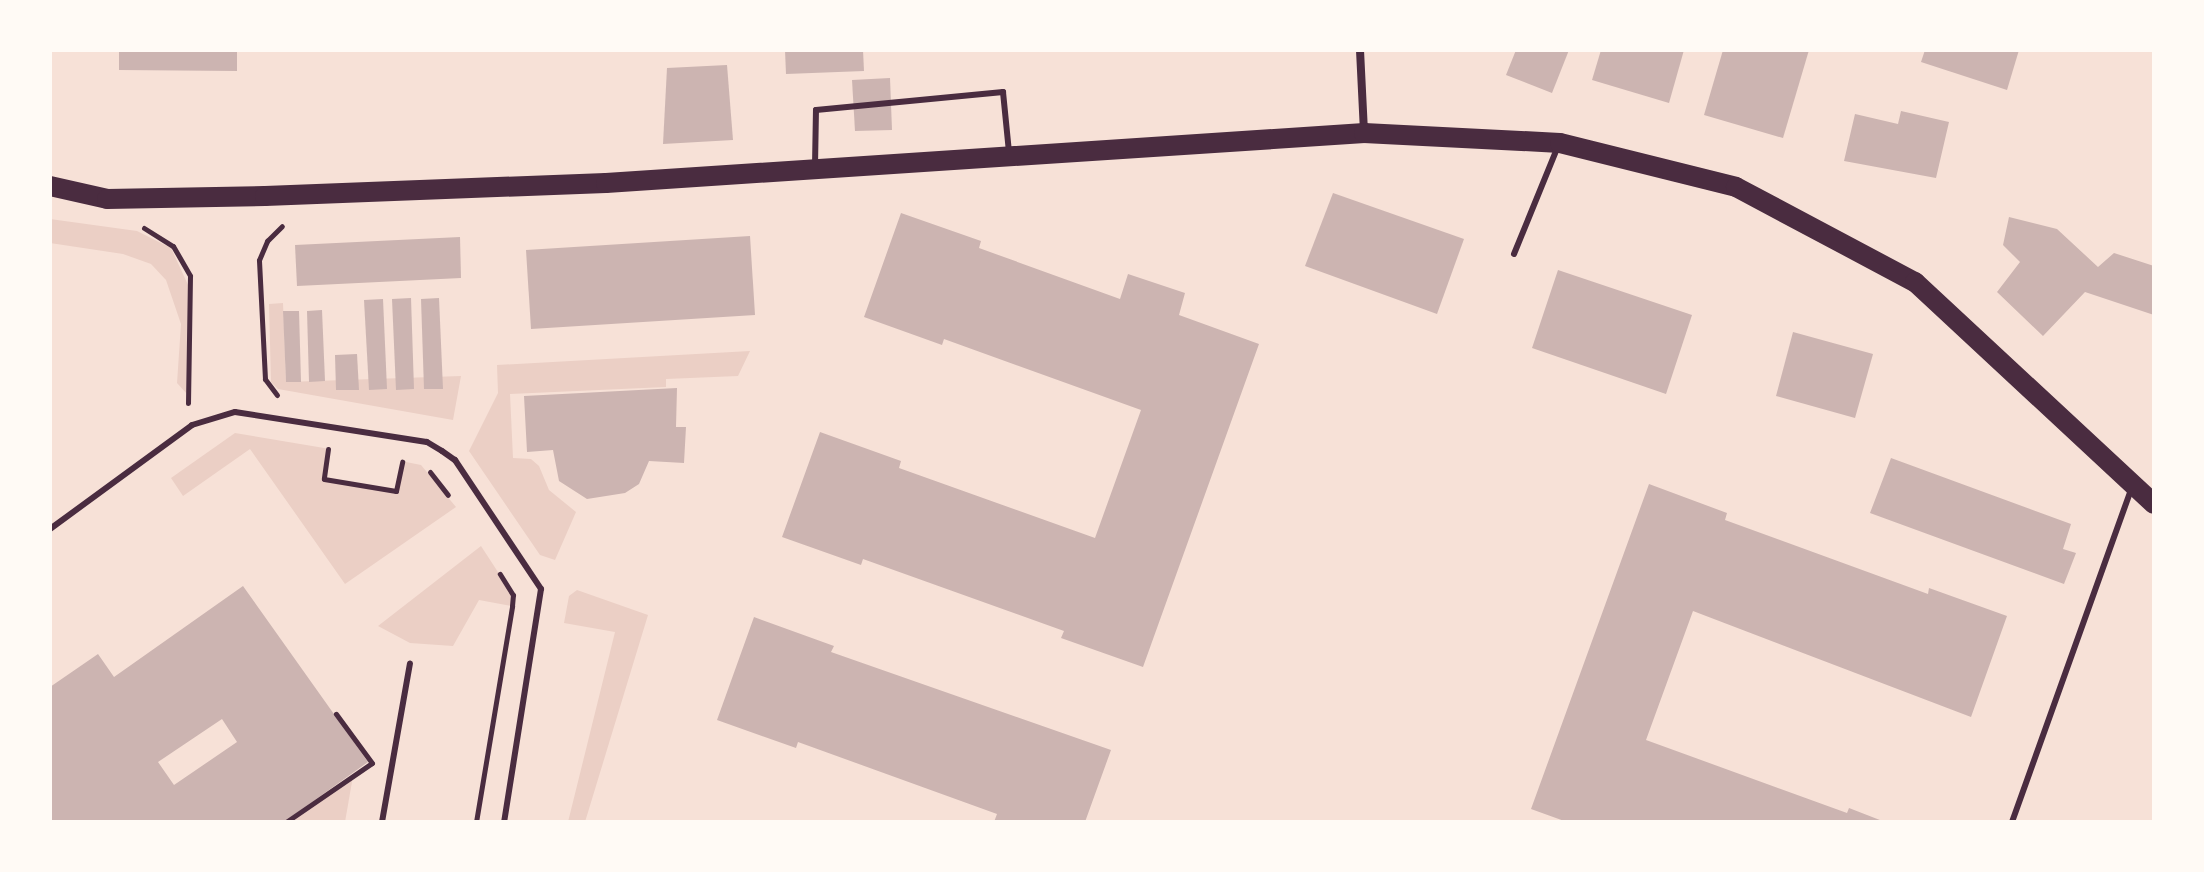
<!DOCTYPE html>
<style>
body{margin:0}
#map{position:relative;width:2204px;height:872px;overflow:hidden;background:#f7e1d7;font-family:Jost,sans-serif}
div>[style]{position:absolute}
.green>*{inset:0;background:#ebcfc5}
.building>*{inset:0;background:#ccb4b1}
.path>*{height:5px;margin:-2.5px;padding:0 2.5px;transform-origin:2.5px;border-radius:2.5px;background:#4a2c40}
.service>*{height:6px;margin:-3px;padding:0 3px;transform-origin:3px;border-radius:3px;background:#4a2c40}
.minor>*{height:8px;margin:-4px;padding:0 4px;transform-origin:4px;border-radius:4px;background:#4a2c40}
.primary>*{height:20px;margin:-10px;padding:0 10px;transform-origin:10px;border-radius:10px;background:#4a2c40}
span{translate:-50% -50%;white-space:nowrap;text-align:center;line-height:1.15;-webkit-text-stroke:6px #fffaf5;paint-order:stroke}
.frame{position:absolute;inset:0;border:52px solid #fffaf5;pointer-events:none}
</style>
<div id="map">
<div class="green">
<i style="clip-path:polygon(50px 219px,137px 231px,171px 248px,189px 287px,187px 394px,177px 383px,181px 324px,166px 280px,151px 264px,123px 254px,50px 243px)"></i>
<i style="clip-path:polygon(283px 303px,286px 382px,461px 376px,453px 420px,278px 389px,271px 382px,269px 304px)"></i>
<i style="clip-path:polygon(750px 351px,738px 376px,666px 379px,666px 387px,510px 394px,513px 458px,531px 459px,539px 466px,549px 490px,576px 512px,555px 560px,540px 555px,469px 451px,498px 393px,497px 365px)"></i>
<i style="clip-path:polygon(235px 433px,330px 449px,324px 479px,395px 491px,401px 461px,421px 465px,456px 507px,345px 584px,250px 449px,183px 496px,171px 478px)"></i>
<i style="clip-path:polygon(481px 546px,513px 595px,512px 606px,479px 600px,453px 646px,410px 643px,378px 626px)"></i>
<i style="clip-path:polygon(577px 590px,648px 615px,585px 822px,568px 822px,615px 632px,564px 623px,569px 596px)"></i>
<i style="clip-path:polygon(353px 776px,345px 822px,289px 822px)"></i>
</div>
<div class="building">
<i style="clip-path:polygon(119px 50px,237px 50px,237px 71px,119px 70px)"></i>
<i style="clip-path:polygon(785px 50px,863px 50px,864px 71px,786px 74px)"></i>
<i style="clip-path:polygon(1516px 50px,1569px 50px,1552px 93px,1506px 75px)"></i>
<i style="clip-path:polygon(1601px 50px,1684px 50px,1669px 103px,1592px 80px)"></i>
<i style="clip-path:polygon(1723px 50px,1809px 50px,1783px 138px,1704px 115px)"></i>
<i style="clip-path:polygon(1925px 50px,2019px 50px,2007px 90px,1921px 62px)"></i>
<i style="clip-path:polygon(727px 65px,733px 140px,663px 144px,667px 68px)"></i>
<i style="clip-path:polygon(890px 78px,892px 130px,855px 131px,852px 80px)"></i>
<i style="clip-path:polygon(1901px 111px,1949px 122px,1936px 178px,1844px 161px,1855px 114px,1898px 124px)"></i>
<i style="clip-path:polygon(1333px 193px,1464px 239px,1437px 314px,1305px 266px)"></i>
<i style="clip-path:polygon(901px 213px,981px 241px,979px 248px,1120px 299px,1128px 274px,1185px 293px,1179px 315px,1259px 344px,1143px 667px,1061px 638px,1064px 631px,863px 559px,861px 565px,782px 537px,820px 432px,901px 461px,899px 468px,1095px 538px,1141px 410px,944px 339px,942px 345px,864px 317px)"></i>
<i style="clip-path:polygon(2009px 217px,2057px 229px,2098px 267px,2114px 253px,2154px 266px,2154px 315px,2085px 292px,2043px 336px,1997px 292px,2020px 262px,2003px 245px)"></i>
<i style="clip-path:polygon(750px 236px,755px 315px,531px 329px,526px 250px)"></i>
<i style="clip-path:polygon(460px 237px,461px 278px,297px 286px,295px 245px)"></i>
<i style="clip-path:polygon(1558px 270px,1692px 315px,1666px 394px,1532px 348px)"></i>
<i style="clip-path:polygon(411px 298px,414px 389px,396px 390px,392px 299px)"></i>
<i style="clip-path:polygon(439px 298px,443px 389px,424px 389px,421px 299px)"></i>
<i style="clip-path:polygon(383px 299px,387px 389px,369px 390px,364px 300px)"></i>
<i style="clip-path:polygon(322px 310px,325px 381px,309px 382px,307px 311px)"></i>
<i style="clip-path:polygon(283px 311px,299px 311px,301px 382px,286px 382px)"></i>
<i style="clip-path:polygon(1793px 332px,1873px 354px,1855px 418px,1776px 396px)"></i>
<i style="clip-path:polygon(357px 354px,359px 390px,336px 390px,335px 355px)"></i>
<i style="clip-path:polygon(677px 388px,676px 427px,686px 427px,684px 463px,649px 461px,639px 484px,625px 493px,587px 499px,559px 481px,553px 450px,527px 452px,524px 396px)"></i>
<i style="clip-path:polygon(1891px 458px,2071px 524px,2063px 549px,2076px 553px,2064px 584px,1870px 513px)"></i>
<i style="clip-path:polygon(1649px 484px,1727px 513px,1725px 520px,1928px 594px,1929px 588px,2007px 616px,1971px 717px,1693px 611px,1646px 740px,1847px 813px,1849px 808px,1885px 822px,1567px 822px,1531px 809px)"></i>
<i style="clip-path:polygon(evenodd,243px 586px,368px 762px,284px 822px,50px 822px,50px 687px,98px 654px,114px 677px,243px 586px,222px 719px,237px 742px,174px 785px,158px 762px,222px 719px)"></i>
<i style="clip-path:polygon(754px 617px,834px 646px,831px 652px,1111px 750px,1085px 822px,994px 822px,997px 814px,798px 742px,796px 748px,717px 720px)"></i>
</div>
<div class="path">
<i style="left:144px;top:228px;width:34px;rotate:32deg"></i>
<i style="left:173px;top:246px;width:34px;rotate:60deg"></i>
<i style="left:190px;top:276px;width:127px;rotate:90.9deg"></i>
<i style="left:277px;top:395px;width:20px;rotate:-127deg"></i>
<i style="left:265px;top:379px;width:119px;rotate:-92.9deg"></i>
<i style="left:259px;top:260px;width:21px;rotate:-67deg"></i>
<i style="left:267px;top:241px;width:21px;rotate:-45deg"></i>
<i style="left:328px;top:449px;width:30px;rotate:98deg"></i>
<i style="left:324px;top:479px;width:73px;rotate:9.5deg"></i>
<i style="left:396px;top:491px;width:30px;rotate:-78deg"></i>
<i style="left:430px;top:472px;width:29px;rotate:52deg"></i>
<i style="left:286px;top:822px;width:104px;rotate:-34.5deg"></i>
<i style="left:372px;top:763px;width:61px;rotate:-126.3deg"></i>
<i style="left:476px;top:822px;width:219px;rotate:-80.5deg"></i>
<i style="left:512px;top:606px;width:11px;rotate:-85deg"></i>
<i style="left:513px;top:595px;width:25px;rotate:-122deg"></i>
</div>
<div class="service">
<i style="left:815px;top:166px;width:56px;rotate:-89deg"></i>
<i style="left:816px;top:110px;width:188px;rotate:-5.5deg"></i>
<i style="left:1003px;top:92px;width:60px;rotate:84.3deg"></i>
<i style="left:1514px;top:254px;width:117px;rotate:-67.8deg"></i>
<i style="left:50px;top:529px;width:176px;rotate:-36.2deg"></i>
<i style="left:192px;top:425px;width:45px;rotate:-16.8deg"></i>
<i style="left:235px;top:412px;width:194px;rotate:8.9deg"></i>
<i style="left:427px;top:442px;width:17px;rotate:31deg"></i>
<i style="left:442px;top:451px;width:16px;rotate:35deg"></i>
<i style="left:455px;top:460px;width:155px;rotate:56.3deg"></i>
<i style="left:541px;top:589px;width:236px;rotate:99deg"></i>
<i style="left:382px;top:822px;width:161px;rotate:-80deg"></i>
<i style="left:2012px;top:822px;width:357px;rotate:-70.3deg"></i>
</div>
<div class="minor">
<i style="left:1360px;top:50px;width:83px;rotate:87.2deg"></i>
</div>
<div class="primary">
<i style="left:50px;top:186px;width:58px;rotate:12.8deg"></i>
<i style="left:107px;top:199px;width:158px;rotate:-1.1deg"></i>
<i style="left:265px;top:196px;width:341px;rotate:-2.2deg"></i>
<i style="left:606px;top:183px;width:760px;rotate:-3.77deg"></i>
<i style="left:1364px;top:133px;width:196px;rotate:2.9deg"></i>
<i style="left:1560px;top:143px;width:181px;rotate:14deg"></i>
<i style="left:1736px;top:187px;width:203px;rotate:28deg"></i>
<i style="left:1915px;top:282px;width:326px;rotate:42.9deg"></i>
</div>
<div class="frame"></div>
</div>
